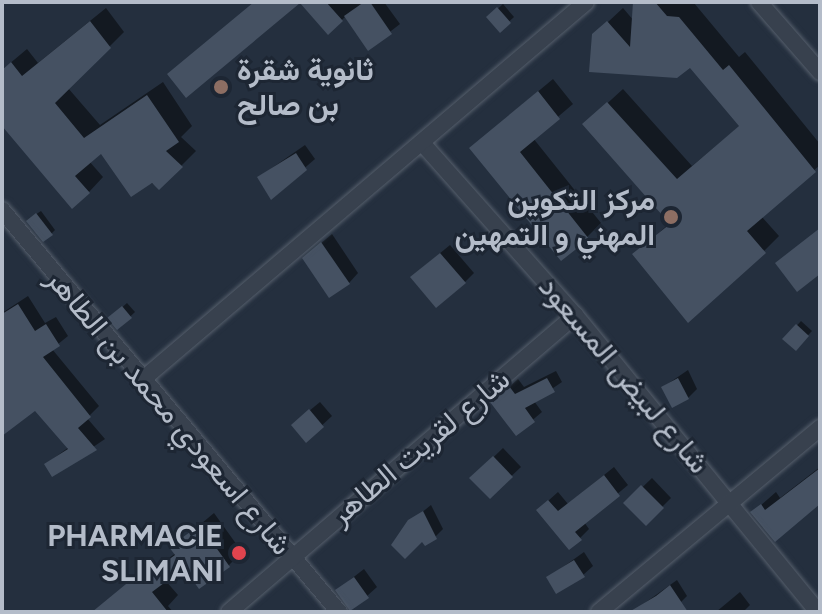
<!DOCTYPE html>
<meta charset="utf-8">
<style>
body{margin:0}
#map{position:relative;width:822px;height:614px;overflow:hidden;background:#242f3e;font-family:Figtree,Vazirmatn,sans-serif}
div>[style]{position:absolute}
.shadow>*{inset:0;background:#0007}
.building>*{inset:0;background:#455162}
.roads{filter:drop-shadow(0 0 2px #565f6c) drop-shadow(0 0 2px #565f6c)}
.street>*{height:16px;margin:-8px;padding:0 8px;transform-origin:8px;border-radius:8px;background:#38414e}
.dots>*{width:22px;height:22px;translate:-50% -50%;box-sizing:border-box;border:4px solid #1d2633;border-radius:50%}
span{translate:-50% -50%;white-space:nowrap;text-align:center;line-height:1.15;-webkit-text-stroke:6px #1d2633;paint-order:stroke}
.poi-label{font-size:30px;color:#b4bcc9;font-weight:700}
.left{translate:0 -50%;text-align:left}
.right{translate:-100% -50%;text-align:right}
.street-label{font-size:30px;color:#b4bcc9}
.frame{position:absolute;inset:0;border:4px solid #b4bcc9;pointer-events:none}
</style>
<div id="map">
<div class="shadow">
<i style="clip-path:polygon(303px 2px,384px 2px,400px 24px,369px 48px,346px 16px,329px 32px)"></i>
<i style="clip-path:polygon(635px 2px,694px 3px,739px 57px,745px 52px,820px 144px,820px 165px,761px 216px,779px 236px,764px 251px,635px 254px,671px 222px,600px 110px,623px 89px,692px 166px,741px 125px,690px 65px,677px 76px,594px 35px,623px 8px,634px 21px)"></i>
<i style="clip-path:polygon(503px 4px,514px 17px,500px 30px,489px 17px)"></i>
<i style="clip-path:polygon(106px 8px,124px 32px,68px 88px,100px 125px,163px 82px,192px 126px,181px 137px,196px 151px,159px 188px,101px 151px,89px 161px,103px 177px,89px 192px,2px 123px,2px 70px,27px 49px,38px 63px)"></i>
<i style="clip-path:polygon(553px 79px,573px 104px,533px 138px,601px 223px,587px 237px,486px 135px)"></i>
<i style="clip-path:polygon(305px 145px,315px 159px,271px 197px,259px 177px)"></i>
<i style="clip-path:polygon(41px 211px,55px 230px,51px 234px,32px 217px)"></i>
<i style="clip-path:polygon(332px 234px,358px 273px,349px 283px,314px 249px)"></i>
<i style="clip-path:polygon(450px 245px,474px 273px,465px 282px,422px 268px)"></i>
<i style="clip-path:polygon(28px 296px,45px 323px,56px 317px,68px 336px,52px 349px,99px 406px,87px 418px,105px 439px,53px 474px,46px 464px,69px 447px,35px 408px,2px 420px,2px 313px)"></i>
<i style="clip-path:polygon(127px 303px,135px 312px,118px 328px,110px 318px)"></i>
<i style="clip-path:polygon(801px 321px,812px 331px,796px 348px,785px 339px)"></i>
<i style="clip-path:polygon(688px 370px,697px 389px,688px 398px,663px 387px)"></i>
<i style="clip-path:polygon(556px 371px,562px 382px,534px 401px,542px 412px,516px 434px,501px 394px,518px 379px,524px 387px)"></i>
<i style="clip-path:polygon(320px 402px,332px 416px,306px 440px,303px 416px)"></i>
<i style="clip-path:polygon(503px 448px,521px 467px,490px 496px,472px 478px)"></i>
<i style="clip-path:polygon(614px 467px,628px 485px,584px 522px,589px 529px,580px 538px,548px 501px,558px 492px,568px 504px)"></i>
<i style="clip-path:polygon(820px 467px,820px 502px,753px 512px,776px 492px,780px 498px)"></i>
<i style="clip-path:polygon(652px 478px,671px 498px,646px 523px,626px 503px)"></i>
<i style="clip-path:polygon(431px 505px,443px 529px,435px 537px,410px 522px)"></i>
<i style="clip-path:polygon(214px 513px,242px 552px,228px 566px,185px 566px,165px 580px,178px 595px,168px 606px,173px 612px,95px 612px,151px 563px,155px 568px,176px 553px,172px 548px)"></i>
<i style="clip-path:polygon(584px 552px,593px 566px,583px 575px,549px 577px)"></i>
<i style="clip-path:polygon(364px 569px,377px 587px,367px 596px,337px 590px)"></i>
<i style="clip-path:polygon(677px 580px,687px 596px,681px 602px,664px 612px,632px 612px)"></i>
<i style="clip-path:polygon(740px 592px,750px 605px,743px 612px,716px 612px)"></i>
</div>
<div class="building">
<i style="clip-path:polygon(254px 2px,326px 2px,343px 21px,328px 35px,300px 3px,186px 98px,167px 74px)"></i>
<i style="clip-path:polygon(364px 2px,370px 2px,392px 34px,368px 51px,344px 16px)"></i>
<i style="clip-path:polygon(633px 2px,655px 2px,667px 16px,679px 17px,723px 70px,729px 65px,816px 172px,747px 231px,766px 253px,688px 323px,632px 254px,670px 224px,582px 124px,607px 102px,677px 179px,739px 126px,690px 68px,677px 78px,589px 72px,592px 34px,607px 21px,630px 47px)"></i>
<i style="clip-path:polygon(497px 7px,511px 23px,500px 33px,486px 17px)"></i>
<i style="clip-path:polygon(90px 21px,111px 48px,55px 103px,84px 138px,147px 95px,179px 142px,166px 151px,183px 167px,159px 190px,152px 183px,131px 197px,101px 154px,75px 176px,90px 193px,72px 209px,2px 126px,2px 70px,11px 62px,22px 76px)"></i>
<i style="clip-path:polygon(538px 91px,560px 119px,520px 152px,589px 239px,561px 261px,469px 148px)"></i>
<i style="clip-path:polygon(296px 153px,307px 170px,271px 200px,257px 177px)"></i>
<i style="clip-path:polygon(36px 213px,53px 235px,43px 242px,26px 221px)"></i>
<i style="clip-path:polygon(820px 228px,820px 274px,797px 292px,775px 263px)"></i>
<i style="clip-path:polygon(321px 242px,350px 284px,329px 298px,302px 258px)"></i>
<i style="clip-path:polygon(440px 253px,466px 283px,436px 308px,410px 277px)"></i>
<i style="clip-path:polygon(18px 304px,35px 331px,46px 324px,60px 346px,43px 357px,91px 417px,78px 428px,97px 450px,52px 477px,44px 464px,68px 449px,35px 411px,2px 436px,2px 314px)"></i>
<i style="clip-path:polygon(122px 306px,132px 318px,117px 330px,107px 318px)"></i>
<i style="clip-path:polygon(796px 324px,809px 336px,796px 351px,782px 339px)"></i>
<i style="clip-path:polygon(547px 378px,555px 392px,525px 408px,535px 422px,516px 436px,490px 402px,509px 386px,515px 394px)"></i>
<i style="clip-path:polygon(678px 378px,689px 399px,672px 408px,661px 387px)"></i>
<i style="clip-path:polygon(309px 409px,324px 427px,306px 443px,291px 425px)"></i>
<i style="clip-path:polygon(493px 456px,513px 477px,490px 499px,469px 478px)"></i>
<i style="clip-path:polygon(820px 468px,820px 504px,775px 542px,750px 512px,761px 504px,765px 510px)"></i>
<i style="clip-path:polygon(604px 475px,620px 496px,575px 532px,582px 540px,569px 550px,536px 510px,548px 500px,558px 511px)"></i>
<i style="clip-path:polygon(641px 485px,664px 508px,646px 526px,623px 503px)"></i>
<i style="clip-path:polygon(423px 511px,437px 539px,425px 546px,422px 542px,405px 559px,391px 545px,408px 520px)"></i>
<i style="clip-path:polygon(200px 525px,230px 567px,199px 589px,184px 568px,152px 592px,168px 612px,92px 612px,137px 575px,141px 580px,175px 555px,169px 547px)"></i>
<i style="clip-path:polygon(574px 560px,585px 577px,556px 594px,546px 577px)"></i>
<i style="clip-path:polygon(354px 577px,369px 598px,350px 611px,335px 590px)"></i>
<i style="clip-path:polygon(670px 585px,688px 612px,629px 612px,656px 596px)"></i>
</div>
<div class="roads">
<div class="street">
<i style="left:759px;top:2px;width:93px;rotate:48.9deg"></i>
<i style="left:423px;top:144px;width:229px;rotate:48.4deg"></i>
<i style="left:575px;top:315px;width:384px;rotate:50.7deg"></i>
<i style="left:2px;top:210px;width:525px;rotate:50.03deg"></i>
<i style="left:142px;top:380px;width:583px;rotate:-40.41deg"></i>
<i style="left:229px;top:612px;width:456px;rotate:-40.6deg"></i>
<i style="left:599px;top:612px;width:288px;rotate:-39.8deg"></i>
</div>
</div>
<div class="dots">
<i style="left:221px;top:87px;background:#8d6e63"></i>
<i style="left:671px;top:217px;background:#8d6e63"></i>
<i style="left:239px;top:553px;background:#e0444e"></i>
</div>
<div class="poi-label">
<span class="left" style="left:237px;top:87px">ثانوية شقرة<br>بن صالح</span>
<span class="right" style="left:655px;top:217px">مركز التكوين<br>المهني و التمهين</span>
<span class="right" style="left:223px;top:553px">PHARMACIE<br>SLIMANI</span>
</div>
<div class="street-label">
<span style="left:624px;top:375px;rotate:50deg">شارع لبيض المسعود</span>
<span style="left:169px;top:412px;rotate:50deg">شارع اسعودي محمد بن الطاهر</span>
<span style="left:420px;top:447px;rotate:-40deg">شارع لقريت الطاهر</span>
</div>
<div class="frame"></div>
</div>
